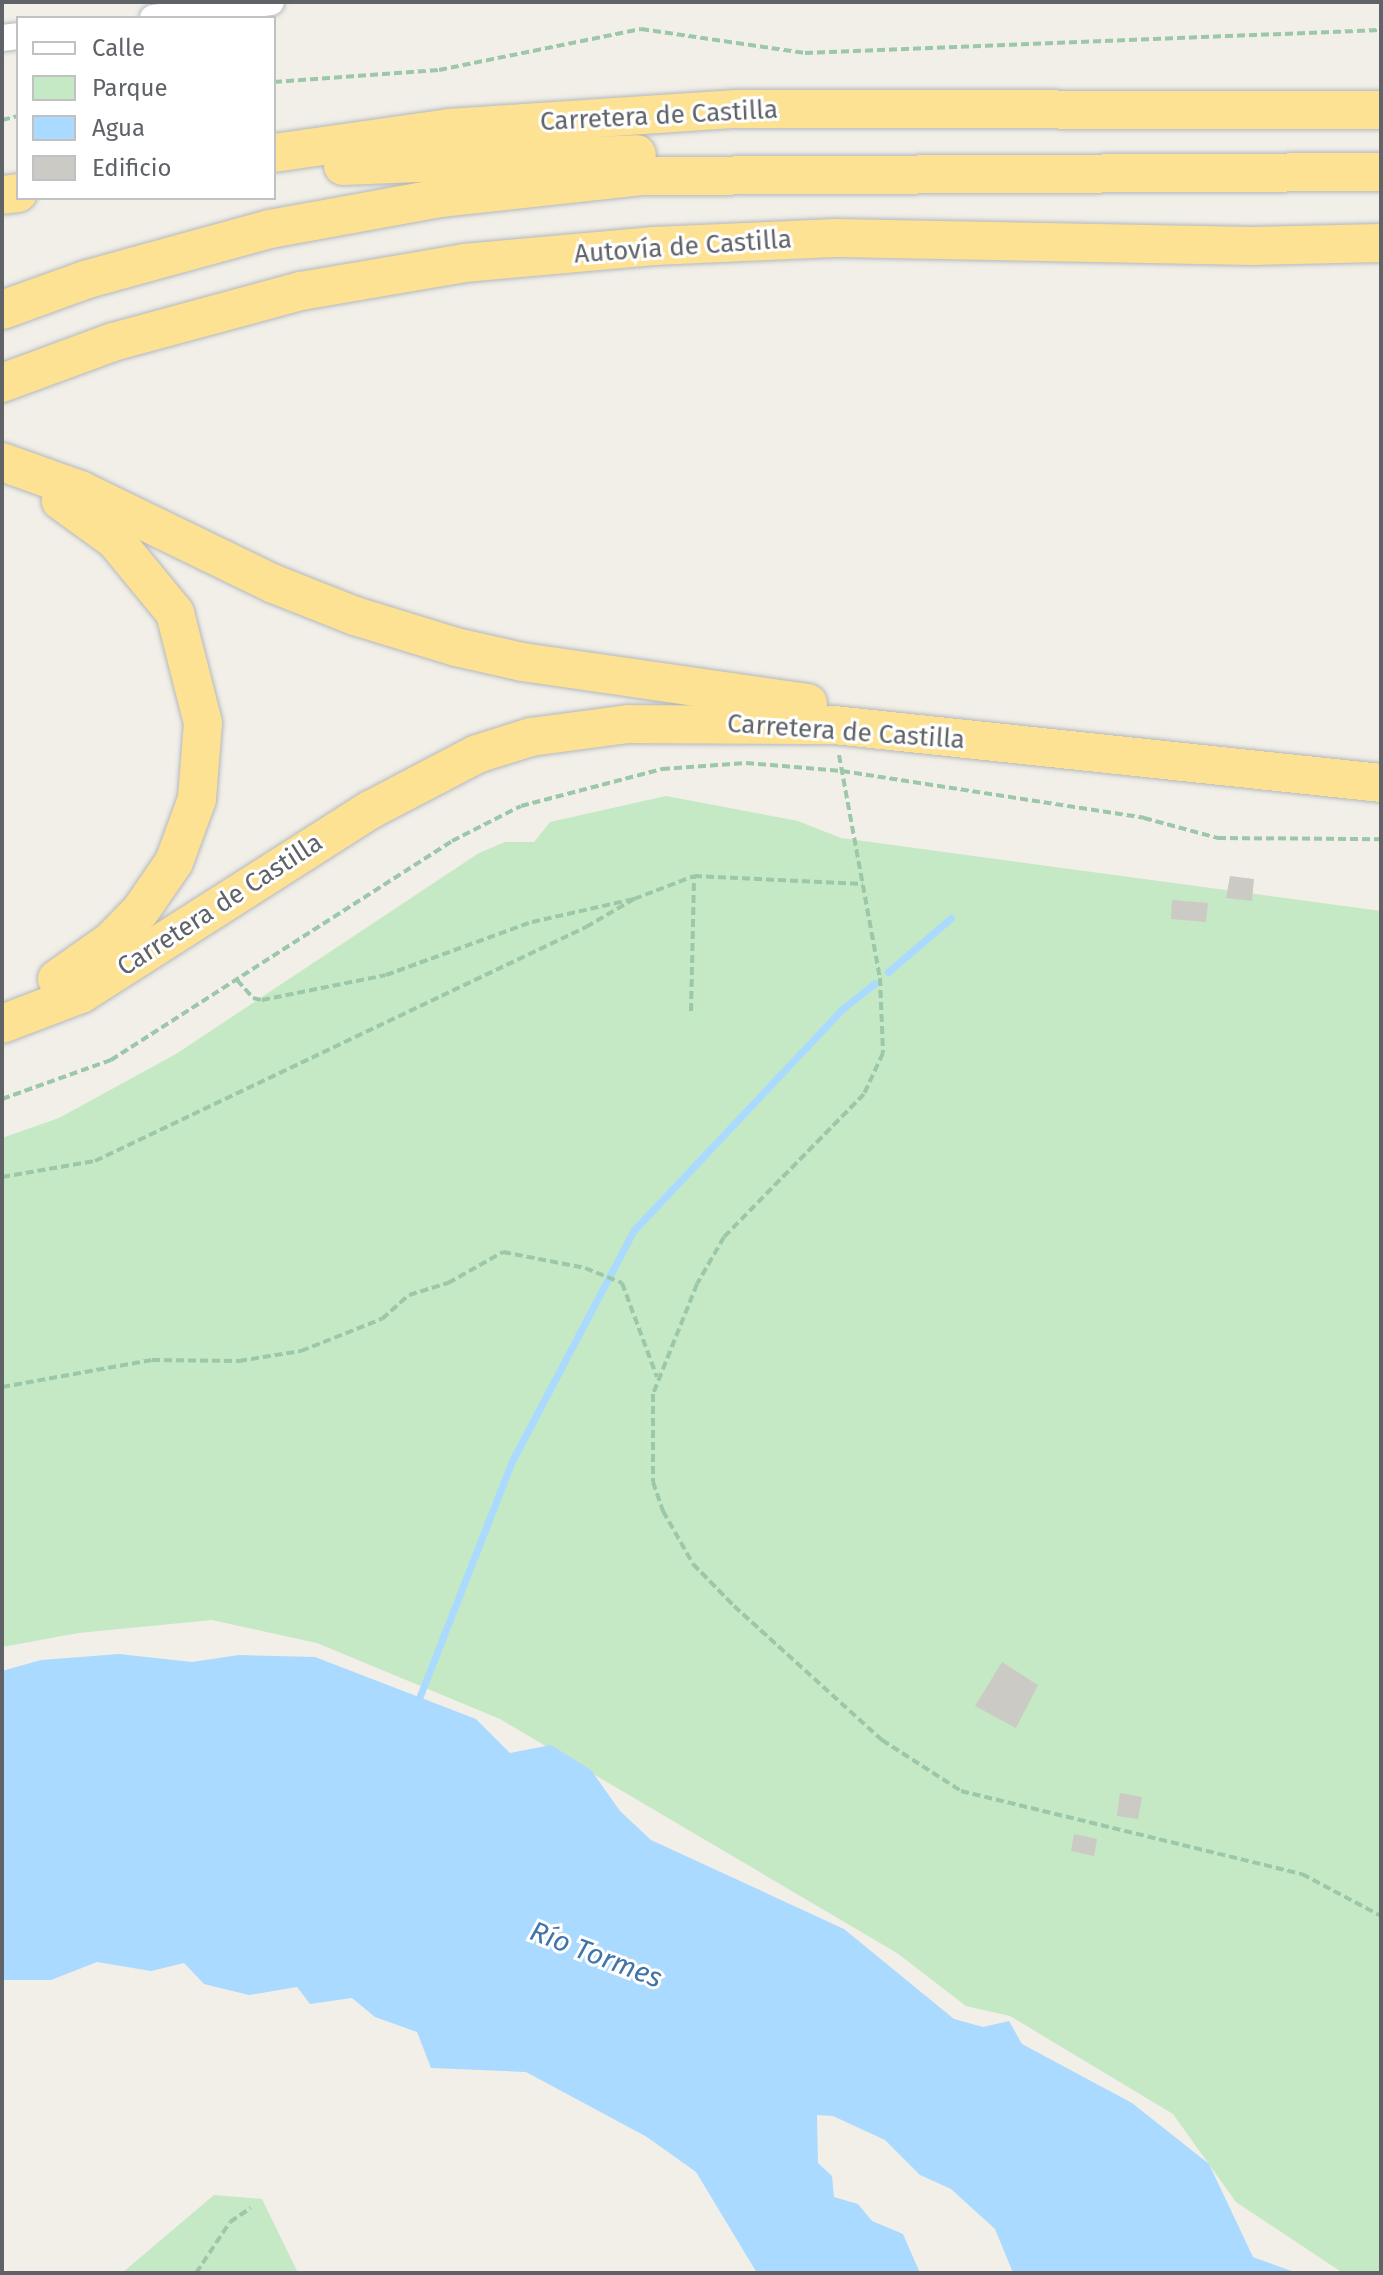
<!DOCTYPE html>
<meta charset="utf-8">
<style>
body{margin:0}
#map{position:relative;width:1383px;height:2275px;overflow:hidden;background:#f1efe8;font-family:"Fira Sans",sans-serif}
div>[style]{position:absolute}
.green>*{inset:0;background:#c5e8c5}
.water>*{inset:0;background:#aadaff}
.stream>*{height:7px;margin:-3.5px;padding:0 3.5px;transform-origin:3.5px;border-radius:3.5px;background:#aadaff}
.building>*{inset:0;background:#cccac5}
.path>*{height:4px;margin-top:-2px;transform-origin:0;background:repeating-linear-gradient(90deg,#9cc7a9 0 8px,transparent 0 12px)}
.roads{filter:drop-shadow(0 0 2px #b5b8bc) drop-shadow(0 0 2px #b5b8bc)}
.minor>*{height:26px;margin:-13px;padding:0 13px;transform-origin:13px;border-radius:13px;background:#fff}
.highway>*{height:38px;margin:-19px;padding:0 19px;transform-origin:19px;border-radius:19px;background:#fde293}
span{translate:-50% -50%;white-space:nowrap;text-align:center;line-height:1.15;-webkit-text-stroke:6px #fff;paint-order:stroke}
.street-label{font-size:26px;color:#5f6368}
.water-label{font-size:28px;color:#4174aa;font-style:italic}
.frame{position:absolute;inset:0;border:4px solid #5f6368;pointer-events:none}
.legend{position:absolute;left:16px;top:16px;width:260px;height:184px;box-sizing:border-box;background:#fff;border:2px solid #bfc1c3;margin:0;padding:10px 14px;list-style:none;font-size:24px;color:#5f6368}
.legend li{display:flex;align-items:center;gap:16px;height:40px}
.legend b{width:40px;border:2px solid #bfc1c3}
</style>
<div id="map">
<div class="green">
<i style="clip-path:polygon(666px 796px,798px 821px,841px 838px,1381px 911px,1381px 2273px,1343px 2273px,1236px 2202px,1173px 2114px,1010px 2016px,966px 2006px,897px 1953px,500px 1719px,317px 1643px,212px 1620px,78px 1633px,2px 1647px,2px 1138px,59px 1118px,176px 1054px,479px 853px,505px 842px,534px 842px,550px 822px)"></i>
<i style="clip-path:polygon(214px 2195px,262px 2199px,298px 2273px,122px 2273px)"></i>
</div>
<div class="water">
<i style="clip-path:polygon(119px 1654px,192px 1662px,239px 1655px,315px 1657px,476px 1719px,510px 1753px,551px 1745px,591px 1770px,620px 1811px,651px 1840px,844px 1929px,954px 2019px,983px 2027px,1009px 2021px,1022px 2044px,1132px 2103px,1209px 2164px,1253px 2257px,1297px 2273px,1013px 2273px,995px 2229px,951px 2189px,920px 2175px,885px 2140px,833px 2116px,817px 2115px,818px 2163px,832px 2176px,834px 2197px,858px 2204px,872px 2221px,903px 2234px,920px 2273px,757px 2273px,696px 2172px,647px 2137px,526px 2072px,431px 2068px,417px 2032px,375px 2017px,352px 1998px,310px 2004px,297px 1987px,249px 1995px,204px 1984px,184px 1963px,151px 1971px,97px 1962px,51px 1980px,2px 1980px,2px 1671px,41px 1660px)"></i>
</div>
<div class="stream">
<i style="left:888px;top:972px;width:83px;rotate:-40.6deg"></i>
<i style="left:416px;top:1706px;width:261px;rotate:-68.6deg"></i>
<i style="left:511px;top:1463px;width:263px;rotate:-62.2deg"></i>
<i style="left:634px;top:1230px;width:302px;rotate:-46.7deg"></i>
<i style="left:841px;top:1010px;width:43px;rotate:-38.5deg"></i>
</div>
<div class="building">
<i style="clip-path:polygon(1230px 876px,1254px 879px,1252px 901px,1226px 898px)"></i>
<i style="clip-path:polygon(1172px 900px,1208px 903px,1206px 922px,1171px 919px)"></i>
<i style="clip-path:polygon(1002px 1662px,1038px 1685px,1016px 1728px,975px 1706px)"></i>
<i style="clip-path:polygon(1120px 1793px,1142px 1797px,1138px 1819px,1117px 1816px)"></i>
<i style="clip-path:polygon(1074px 1834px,1097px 1839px,1094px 1856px,1071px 1851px)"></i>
</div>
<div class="path">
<i style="left:274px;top:82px;width:165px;rotate:-4.2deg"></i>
<i style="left:439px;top:70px;width:206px;rotate:-11.5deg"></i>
<i style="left:641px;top:29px;width:166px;rotate:8.3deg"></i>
<i style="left:805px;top:53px;width:576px;rotate:-2.29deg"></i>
<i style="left:2px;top:120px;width:16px;rotate:-14deg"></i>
<i style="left:839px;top:755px;width:227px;rotate:79.6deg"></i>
<i style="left:880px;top:978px;width:75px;rotate:87.7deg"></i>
<i style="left:883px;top:1053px;width:45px;rotate:114.9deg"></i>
<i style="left:864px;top:1094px;width:200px;rotate:134.4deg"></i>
<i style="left:724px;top:1237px;width:54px;rotate:119.9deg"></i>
<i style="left:697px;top:1284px;width:118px;rotate:111.8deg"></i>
<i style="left:653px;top:1394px;width:88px;rotate:90deg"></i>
<i style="left:653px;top:1482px;width:31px;rotate:71deg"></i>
<i style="left:663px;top:1511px;width:61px;rotate:60.5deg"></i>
<i style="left:693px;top:1564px;width:59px;rotate:45.7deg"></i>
<i style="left:734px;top:1606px;width:200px;rotate:42.2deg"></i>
<i style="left:882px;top:1740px;width:94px;rotate:32.8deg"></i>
<i style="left:961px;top:1791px;width:351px;rotate:13.7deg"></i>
<i style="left:1302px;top:1874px;width:89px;rotate:28deg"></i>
<i style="left:237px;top:980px;width:24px;rotate:48deg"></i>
<i style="left:253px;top:998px;width:9px;rotate:13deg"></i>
<i style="left:262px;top:1000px;width:126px;rotate:-11.4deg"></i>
<i style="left:386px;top:975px;width:155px;rotate:-20deg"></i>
<i style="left:532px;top:922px;width:105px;rotate:-12.7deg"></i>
<i style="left:634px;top:899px;width:64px;rotate:-21deg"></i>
<i style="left:694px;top:876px;width:169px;rotate:2.7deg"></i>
<i style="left:691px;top:1011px;width:135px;rotate:-88.7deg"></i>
<i style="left:2px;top:1099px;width:116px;rotate:-19.7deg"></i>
<i style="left:111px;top:1060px;width:405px;rotate:-32.7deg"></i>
<i style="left:452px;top:841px;width:77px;rotate:-26.9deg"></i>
<i style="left:521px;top:806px;width:146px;rotate:-14.7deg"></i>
<i style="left:662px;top:769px;width:84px;rotate:-4.1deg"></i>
<i style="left:746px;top:763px;width:96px;rotate:4.8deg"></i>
<i style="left:842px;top:771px;width:306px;rotate:8.8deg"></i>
<i style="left:1144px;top:818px;width:77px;rotate:15.1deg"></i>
<i style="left:1218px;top:838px;width:163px;rotate:0.4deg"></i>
<i style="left:2px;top:1177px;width:94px;rotate:-9.8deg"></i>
<i style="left:95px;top:1161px;width:544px;rotate:-25.48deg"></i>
<i style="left:586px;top:927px;width:56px;rotate:-30.3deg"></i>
<i style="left:2px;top:1387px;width:152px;rotate:-10.2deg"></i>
<i style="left:152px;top:1360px;width:87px;rotate:0.7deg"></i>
<i style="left:239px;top:1361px;width:63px;rotate:-9.2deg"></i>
<i style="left:301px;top:1351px;width:87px;rotate:-21.6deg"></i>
<i style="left:382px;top:1319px;width:36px;rotate:-42deg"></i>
<i style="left:409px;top:1295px;width:41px;rotate:-17.1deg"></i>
<i style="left:448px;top:1283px;width:63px;rotate:-29.4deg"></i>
<i style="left:503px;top:1252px;width:84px;rotate:11deg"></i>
<i style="left:585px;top:1268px;width:40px;rotate:22deg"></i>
<i style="left:622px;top:1283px;width:100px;rotate:69.6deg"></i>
<i style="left:196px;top:2273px;width:61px;rotate:-56.3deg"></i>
<i style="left:230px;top:2222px;width:25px;rotate:-34deg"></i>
</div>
<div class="roads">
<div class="minor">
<i style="left:153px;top:18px;width:119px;rotate:-7.7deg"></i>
<i style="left:2px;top:38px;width:16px;rotate:-7deg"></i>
</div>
<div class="highway">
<i style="left:274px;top:153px;width:177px;rotate:-8.1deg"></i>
<i style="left:449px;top:128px;width:288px;rotate:-3.8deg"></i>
<i style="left:736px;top:109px;width:645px;rotate:0.09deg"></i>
<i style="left:343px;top:166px;width:294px;rotate:-2.3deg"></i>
<i style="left:2px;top:195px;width:16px;rotate:-7deg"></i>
<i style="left:2px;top:310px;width:91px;rotate:-19.8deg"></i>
<i style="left:88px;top:279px;width:189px;rotate:-15.4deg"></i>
<i style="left:270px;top:229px;width:173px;rotate:-10.3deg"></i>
<i style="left:440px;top:198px;width:203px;rotate:-6.2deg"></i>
<i style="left:642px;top:176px;width:739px;rotate:-0.31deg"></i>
<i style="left:2px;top:383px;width:118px;rotate:-20.3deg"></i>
<i style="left:113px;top:342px;width:195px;rotate:-15.2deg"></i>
<i style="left:301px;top:291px;width:165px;rotate:-9.7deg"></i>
<i style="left:464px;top:263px;width:191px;rotate:-5.1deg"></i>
<i style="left:654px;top:246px;width:183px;rotate:-2.5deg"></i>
<i style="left:837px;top:238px;width:414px;rotate:1.1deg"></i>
<i style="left:1251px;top:246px;width:130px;rotate:-1.3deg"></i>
<i style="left:2px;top:462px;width:83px;rotate:19.7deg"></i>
<i style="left:80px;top:490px;width:216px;rotate:25.9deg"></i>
<i style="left:274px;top:584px;width:87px;rotate:21.6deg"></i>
<i style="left:355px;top:616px;width:106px;rotate:17.1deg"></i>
<i style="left:456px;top:647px;width:68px;rotate:12.8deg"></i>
<i style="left:522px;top:662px;width:289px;rotate:8.2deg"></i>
<i style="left:57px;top:979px;width:66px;rotate:-35.1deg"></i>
<i style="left:111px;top:941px;width:43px;rotate:-45.9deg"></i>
<i style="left:141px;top:910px;width:58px;rotate:-55.5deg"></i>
<i style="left:174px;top:862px;width:67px;rotate:-69.9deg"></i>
<i style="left:197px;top:799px;width:76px;rotate:-85.5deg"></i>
<i style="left:203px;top:723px;width:114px;rotate:-104.3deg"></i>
<i style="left:175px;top:613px;width:94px;rotate:-129.4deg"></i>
<i style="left:115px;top:540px;width:67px;rotate:-144.2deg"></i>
<i style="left:2px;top:1024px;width:85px;rotate:-20.8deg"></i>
<i style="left:81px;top:994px;width:343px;rotate:-32.5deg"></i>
<i style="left:370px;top:810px;width:121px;rotate:-27.6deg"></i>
<i style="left:477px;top:754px;width:57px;rotate:-17.5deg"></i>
<i style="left:531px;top:737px;width:98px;rotate:-7.6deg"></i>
<i style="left:628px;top:724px;width:206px;rotate:0.3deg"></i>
<i style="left:834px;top:725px;width:550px;rotate:6.05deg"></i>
</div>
</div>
<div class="street-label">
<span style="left:659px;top:116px;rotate:-3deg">Carretera de Castilla</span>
<span style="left:683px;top:247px;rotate:-4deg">Autovía de Castilla</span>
<span style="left:846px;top:732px;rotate:4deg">Carretera de Castilla</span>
<span style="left:220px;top:905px;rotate:-33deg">Carretera de Castilla</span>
</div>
<div class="water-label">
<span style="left:596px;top:1955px;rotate:21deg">Río Tormes</span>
</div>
<div class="frame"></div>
<ul class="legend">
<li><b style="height:10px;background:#fff"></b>Calle</li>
<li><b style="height:22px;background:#c5e8c5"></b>Parque</li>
<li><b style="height:22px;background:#aadaff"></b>Agua</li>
<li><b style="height:22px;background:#cccac5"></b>Edificio</li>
</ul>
</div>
